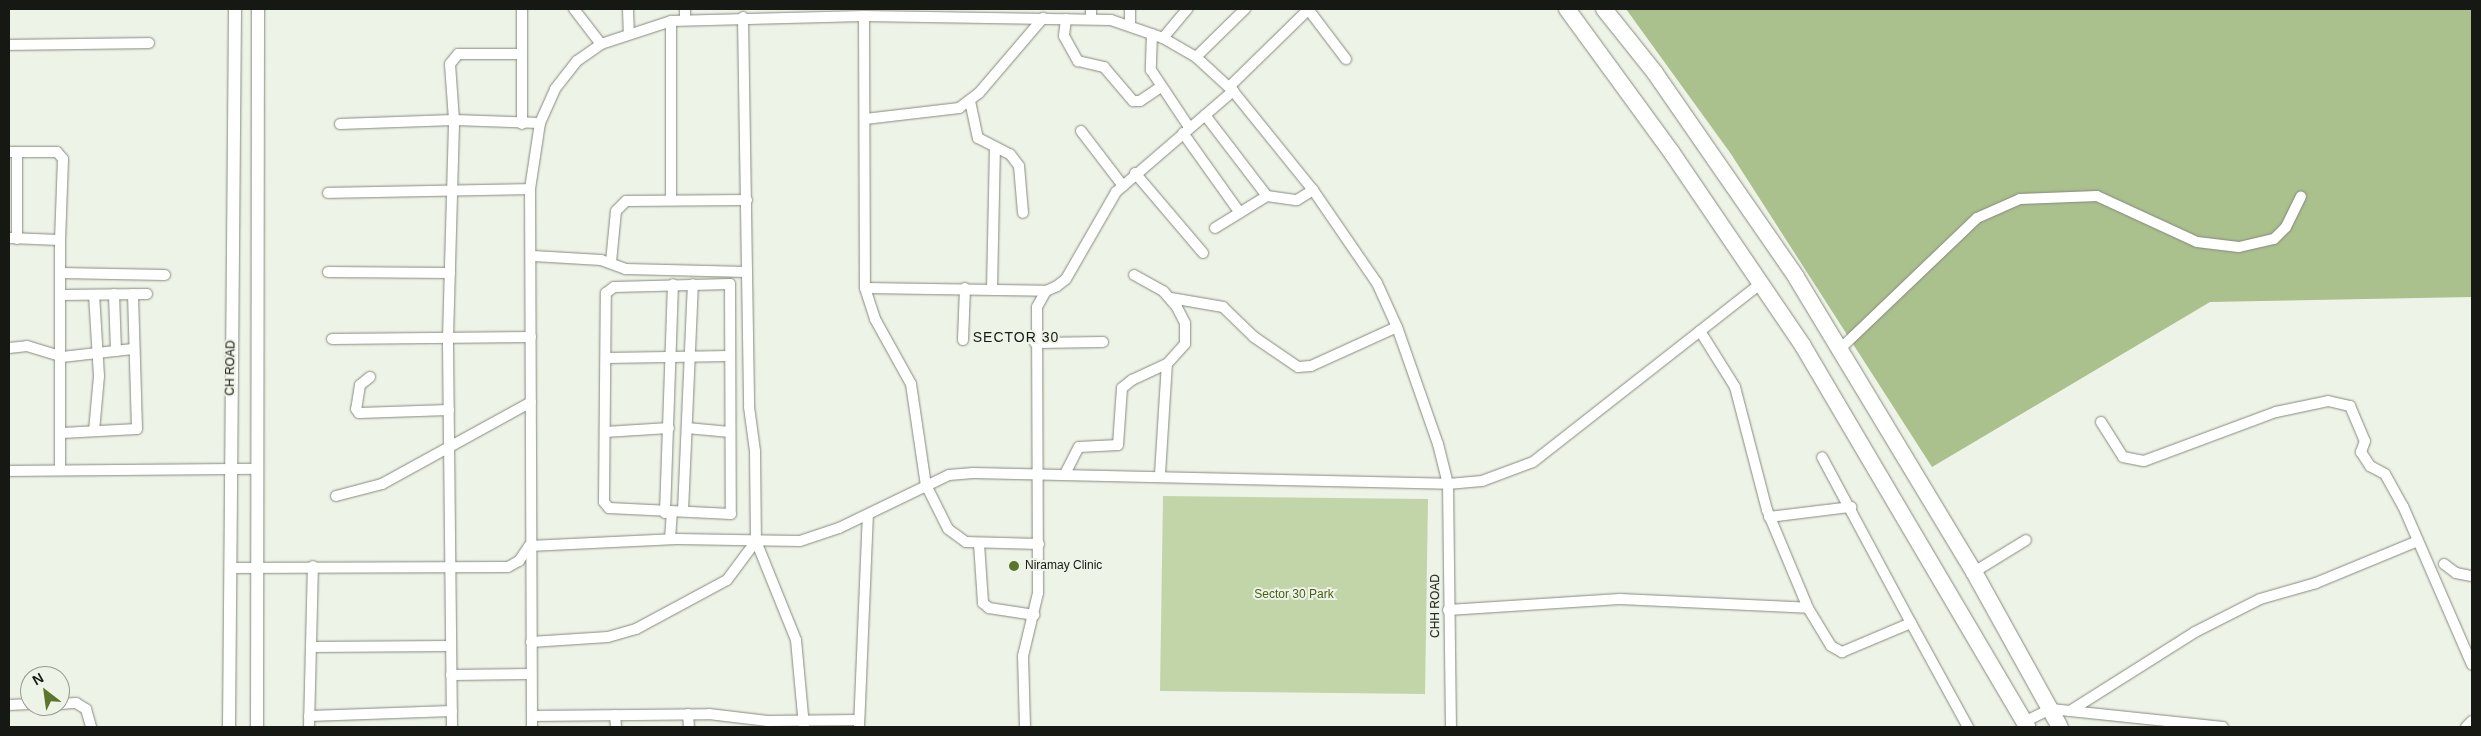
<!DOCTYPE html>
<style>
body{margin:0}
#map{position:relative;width:2481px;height:736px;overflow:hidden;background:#eef3e7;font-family:Helvetica,sans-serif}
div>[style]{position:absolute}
.green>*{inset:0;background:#c2d5a9}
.forest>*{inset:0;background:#aac08d}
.roads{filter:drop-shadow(0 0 1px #858a7f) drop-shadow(0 0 1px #858a7f)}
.minor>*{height:10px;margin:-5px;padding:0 5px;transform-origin:5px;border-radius:5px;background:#fff}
.tertiary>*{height:12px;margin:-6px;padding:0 6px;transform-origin:6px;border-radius:6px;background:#fff}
.trunk>*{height:16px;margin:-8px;padding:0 8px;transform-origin:8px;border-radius:8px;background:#fff}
.dots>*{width:14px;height:14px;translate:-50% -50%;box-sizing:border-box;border:2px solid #eef3e7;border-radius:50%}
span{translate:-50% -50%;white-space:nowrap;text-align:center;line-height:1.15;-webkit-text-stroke:4px #eef3e7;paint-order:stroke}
.street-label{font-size:12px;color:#161813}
.poi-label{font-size:12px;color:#161813}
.left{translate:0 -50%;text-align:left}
.park-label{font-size:12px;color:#476016}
.neighbourhood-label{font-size:14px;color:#161813;letter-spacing:1px}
.frame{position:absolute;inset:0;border:10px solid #161813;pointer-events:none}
.north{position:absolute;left:20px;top:666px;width:50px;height:50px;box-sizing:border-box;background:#eef3e7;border:1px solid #989b92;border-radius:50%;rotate:330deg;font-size:14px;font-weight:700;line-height:20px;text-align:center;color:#161813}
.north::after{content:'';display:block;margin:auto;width:18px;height:22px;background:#5b762a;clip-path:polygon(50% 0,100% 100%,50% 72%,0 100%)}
</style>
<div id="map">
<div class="green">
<i style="clip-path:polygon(1163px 496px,1428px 499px,1425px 694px,1160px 691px)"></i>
</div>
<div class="forest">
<i style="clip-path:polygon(1626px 9px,2472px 9px,2472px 297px,2210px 302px,1932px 467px,1731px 154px)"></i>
</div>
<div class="roads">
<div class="minor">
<i style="left:522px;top:9px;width:115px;rotate:90deg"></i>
<i style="left:574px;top:9px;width:44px;rotate:52.4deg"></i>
<i style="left:628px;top:9px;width:24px;rotate:88deg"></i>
<i style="left:685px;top:9px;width:10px;rotate:90deg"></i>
<i style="left:1308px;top:9px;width:63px;rotate:52.8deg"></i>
<i style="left:864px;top:16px;width:272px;rotate:89.8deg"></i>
<i style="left:865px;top:288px;width:33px;rotate:72deg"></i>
<i style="left:875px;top:319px;width:74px;rotate:61deg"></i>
<i style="left:911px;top:384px;width:102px;rotate:81.6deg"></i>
<i style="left:926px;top:485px;width:49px;rotate:63.4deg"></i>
<i style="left:948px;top:529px;width:22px;rotate:36deg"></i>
<i style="left:966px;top:542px;width:73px;rotate:1.6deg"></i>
<i style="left:743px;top:17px;width:390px;rotate:89.1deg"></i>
<i style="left:749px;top:407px;width:44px;rotate:82.2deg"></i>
<i style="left:755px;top:451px;width:90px;rotate:89.4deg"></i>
<i style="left:756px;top:541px;width:107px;rotate:68deg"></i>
<i style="left:796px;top:640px;width:87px;rotate:84.7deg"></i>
<i style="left:1066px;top:19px;width:17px;rotate:97deg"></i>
<i style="left:1064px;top:36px;width:29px;rotate:61deg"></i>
<i style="left:1078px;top:61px;width:27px;rotate:13deg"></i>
<i style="left:1104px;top:67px;width:45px;rotate:49.5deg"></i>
<i style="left:1133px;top:101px;width:7px"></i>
<i style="left:1140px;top:101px;width:25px;rotate:-34deg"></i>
<i style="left:1091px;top:19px;width:10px;rotate:-90deg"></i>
<i style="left:671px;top:21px;width:179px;rotate:90deg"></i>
<i style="left:1130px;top:24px;width:15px;rotate:-90deg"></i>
<i style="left:1152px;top:34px;width:36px;rotate:92deg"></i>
<i style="left:1151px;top:70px;width:69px;rotate:56.3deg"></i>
<i style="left:1163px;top:38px;width:38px;rotate:-50deg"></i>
<i style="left:9px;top:45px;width:140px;rotate:-0.8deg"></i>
<i style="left:1196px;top:57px;width:69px;rotate:-44.4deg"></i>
<i style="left:1229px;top:87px;width:110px;rotate:-44.3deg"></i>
<i style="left:970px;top:101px;width:38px;rotate:78deg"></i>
<i style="left:978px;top:138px;width:36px;rotate:27deg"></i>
<i style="left:1010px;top:154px;width:15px;rotate:53deg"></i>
<i style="left:1019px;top:166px;width:47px;rotate:85.1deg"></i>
<i style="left:1205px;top:115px;width:102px;rotate:52.6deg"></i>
<i style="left:1267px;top:196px;width:30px;rotate:8deg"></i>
<i style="left:1297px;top:200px;width:19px;rotate:-32deg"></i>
<i style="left:865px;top:119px;width:95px;rotate:-6.7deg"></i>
<i style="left:959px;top:108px;width:25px;rotate:-37deg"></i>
<i style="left:979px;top:93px;width:99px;rotate:-49.5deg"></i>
<i style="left:340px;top:124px;width:114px;rotate:-2deg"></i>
<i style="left:454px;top:120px;width:86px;rotate:2deg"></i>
<i style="left:1081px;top:131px;width:69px;rotate:52.6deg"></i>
<i style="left:1183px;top:133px;width:98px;rotate:54.5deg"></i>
<i style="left:9px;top:152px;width:48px"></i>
<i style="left:57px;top:152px;width:9px;rotate:49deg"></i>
<i style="left:63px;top:159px;width:81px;rotate:92.1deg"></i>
<i style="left:60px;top:240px;width:229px;rotate:90deg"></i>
<i style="left:17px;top:152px;width:87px;rotate:90deg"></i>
<i style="left:1135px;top:173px;width:105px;rotate:49.6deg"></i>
<i style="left:328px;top:193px;width:202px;rotate:-1.1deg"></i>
<i style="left:1215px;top:228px;width:61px;rotate:-31.6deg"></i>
<i style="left:9px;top:238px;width:51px;rotate:2.2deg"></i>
<i style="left:533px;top:256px;width:68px;rotate:3.4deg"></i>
<i style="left:601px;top:260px;width:27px;rotate:20deg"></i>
<i style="left:626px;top:269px;width:121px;rotate:1.4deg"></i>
<i style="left:611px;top:262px;width:51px;rotate:-84.4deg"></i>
<i style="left:616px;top:211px;width:14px;rotate:-45deg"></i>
<i style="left:626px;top:201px;width:121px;rotate:-0.5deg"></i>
<i style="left:328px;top:272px;width:122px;rotate:0.5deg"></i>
<i style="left:61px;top:273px;width:104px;rotate:1.1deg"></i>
<i style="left:730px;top:284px;width:230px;rotate:89.8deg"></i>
<i style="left:731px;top:514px;width:122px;rotate:-177.2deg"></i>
<i style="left:609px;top:508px;width:8px;rotate:-130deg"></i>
<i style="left:604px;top:502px;width:209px;rotate:-89.5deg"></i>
<i style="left:606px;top:293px;width:10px;rotate:-37deg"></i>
<i style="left:614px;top:287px;width:116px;rotate:-1.5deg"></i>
<i style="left:865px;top:288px;width:181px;rotate:0.9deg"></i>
<i style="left:1046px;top:291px;width:12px;rotate:-24deg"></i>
<i style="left:1057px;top:286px;width:11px;rotate:-38deg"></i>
<i style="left:1066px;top:279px;width:100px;rotate:-60.1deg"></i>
<i style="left:1116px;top:192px;width:155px;rotate:-40.8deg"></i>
<i style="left:992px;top:289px;width:141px;rotate:-88.8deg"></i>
<i style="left:114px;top:294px;width:57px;rotate:88deg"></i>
<i style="left:61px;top:295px;width:86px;rotate:-0.7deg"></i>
<i style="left:1171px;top:298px;width:53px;rotate:9.8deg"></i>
<i style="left:1223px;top:307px;width:43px;rotate:44.1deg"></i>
<i style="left:1254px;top:337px;width:53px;rotate:34.3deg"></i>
<i style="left:1298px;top:367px;width:13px;rotate:-4deg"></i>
<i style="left:1311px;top:366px;width:94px;rotate:-24.4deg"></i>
<i style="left:1700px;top:331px;width:66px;rotate:58deg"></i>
<i style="left:1735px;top:387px;width:127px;rotate:75.4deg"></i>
<i style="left:1767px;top:510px;width:106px;rotate:67.3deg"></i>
<i style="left:1808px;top:608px;width:44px;rotate:58.8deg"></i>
<i style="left:1831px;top:646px;width:13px;rotate:29deg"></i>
<i style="left:1842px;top:652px;width:75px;rotate:-22.8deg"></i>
<i style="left:1911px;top:623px;width:188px;rotate:-118.2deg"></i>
<i style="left:332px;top:339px;width:199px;rotate:-0.6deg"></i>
<i style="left:963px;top:340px;width:52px;rotate:-87.8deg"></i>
<i style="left:1035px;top:343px;width:68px;rotate:-0.8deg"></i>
<i style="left:9px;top:348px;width:18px;rotate:-6deg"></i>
<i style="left:27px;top:346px;width:37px;rotate:17deg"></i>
<i style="left:62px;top:357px;width:71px;rotate:-6.4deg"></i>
<i style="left:1841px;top:348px;width:188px;rotate:-43.7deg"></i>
<i style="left:1977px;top:218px;width:47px;rotate:-23.8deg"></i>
<i style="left:2020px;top:199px;width:77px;rotate:-2.2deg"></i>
<i style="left:2097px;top:196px;width:110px;rotate:24.7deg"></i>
<i style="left:2197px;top:242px;width:42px;rotate:6.8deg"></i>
<i style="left:2239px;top:247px;width:36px;rotate:-13deg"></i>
<i style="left:2274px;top:239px;width:17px;rotate:-45deg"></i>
<i style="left:2286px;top:227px;width:34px;rotate:-64deg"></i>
<i style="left:606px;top:358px;width:124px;rotate:-0.9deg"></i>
<i style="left:370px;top:377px;width:13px;rotate:141deg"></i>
<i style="left:360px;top:385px;width:24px;rotate:99deg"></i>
<i style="left:356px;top:409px;width:5px;rotate:53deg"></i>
<i style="left:359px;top:413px;width:90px;rotate:-1.9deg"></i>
<i style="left:2101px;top:422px;width:41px;rotate:57.8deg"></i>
<i style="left:2123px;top:457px;width:21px;rotate:11deg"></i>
<i style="left:2144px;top:461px;width:141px;rotate:-20.4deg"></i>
<i style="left:2276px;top:412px;width:53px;rotate:-11.9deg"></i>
<i style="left:2328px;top:401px;width:23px;rotate:13deg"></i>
<i style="left:2350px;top:406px;width:38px;rotate:67deg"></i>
<i style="left:2365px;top:441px;width:12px;rotate:110deg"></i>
<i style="left:2361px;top:452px;width:17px;rotate:57deg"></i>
<i style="left:2370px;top:466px;width:17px;rotate:28deg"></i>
<i style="left:2385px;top:474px;width:37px;rotate:61deg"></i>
<i style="left:2403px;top:506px;width:173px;rotate:66.5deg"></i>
<i style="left:687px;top:428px;width:43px;rotate:5.3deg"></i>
<i style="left:94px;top:431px;width:55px;rotate:-84.8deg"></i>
<i style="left:99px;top:376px;width:81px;rotate:-93.5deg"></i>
<i style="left:605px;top:432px;width:64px;rotate:-3.6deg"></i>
<i style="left:62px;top:433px;width:75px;rotate:-3.1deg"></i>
<i style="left:137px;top:429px;width:135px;rotate:-91.7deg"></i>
<i style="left:9px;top:471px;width:248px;rotate:-0.5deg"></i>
<i style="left:1066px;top:472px;width:28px;rotate:-63deg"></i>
<i style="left:1079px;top:447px;width:39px;rotate:-3deg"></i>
<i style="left:1118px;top:445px;width:57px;rotate:-86deg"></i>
<i style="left:1122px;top:388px;width:13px;rotate:-39deg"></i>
<i style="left:1132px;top:380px;width:38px;rotate:-25deg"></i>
<i style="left:1167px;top:364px;width:27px;rotate:-48deg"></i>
<i style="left:1185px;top:344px;width:21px;rotate:-90deg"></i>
<i style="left:1185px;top:323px;width:18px;rotate:-117deg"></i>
<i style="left:1177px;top:307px;width:21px;rotate:-131deg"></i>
<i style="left:1163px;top:291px;width:33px;rotate:-151deg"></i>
<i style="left:1160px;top:474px;width:110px;rotate:-86.4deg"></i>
<i style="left:336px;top:496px;width:48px;rotate:-14.6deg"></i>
<i style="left:382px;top:484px;width:170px;rotate:-28.8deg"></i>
<i style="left:683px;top:511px;width:227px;rotate:-87.5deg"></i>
<i style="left:665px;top:513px;width:229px;rotate:-88deg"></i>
<i style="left:1769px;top:517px;width:83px;rotate:-7deg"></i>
<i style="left:670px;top:539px;width:27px;rotate:-86deg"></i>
<i style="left:979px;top:544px;width:59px;rotate:86.1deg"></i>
<i style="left:983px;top:603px;width:8px;rotate:40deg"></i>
<i style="left:989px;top:608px;width:46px;rotate:8.8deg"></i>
<i style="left:2444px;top:564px;width:15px;rotate:37deg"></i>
<i style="left:2456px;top:573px;width:16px;rotate:11deg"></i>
<i style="left:230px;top:568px;width:278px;rotate:-0.2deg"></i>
<i style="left:508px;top:567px;width:13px;rotate:-29deg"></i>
<i style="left:519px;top:561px;width:18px;rotate:-56deg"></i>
<i style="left:529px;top:546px;width:148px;rotate:-2.7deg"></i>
<i style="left:677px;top:539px;width:123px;rotate:0.9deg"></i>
<i style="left:800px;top:541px;width:41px;rotate:-18.4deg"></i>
<i style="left:839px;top:528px;width:122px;rotate:-25.7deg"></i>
<i style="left:949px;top:475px;width:24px;rotate:-5deg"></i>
<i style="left:973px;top:473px;width:475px;rotate:1.3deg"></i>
<i style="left:1448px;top:484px;width:34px;rotate:-5deg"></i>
<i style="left:1482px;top:481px;width:54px;rotate:-20.4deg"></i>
<i style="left:1533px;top:462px;width:290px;rotate:-38.1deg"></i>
<i style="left:1974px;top:572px;width:61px;rotate:-31.6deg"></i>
<i style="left:1448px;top:610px;width:172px;rotate:-3.7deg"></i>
<i style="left:1620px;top:599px;width:188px;rotate:2.7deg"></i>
<i style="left:1911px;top:623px;width:119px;rotate:61.3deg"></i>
<i style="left:531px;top:642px;width:77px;rotate:-3.7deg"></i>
<i style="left:608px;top:637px;width:29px;rotate:-16deg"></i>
<i style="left:636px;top:629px;width:103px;rotate:-28.3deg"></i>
<i style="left:727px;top:580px;width:49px;rotate:-53.4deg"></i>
<i style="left:311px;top:647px;width:140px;rotate:-0.4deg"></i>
<i style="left:451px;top:675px;width:80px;rotate:-0.7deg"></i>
<i style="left:60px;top:704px;width:16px;rotate:-4deg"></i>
<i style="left:76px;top:703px;width:12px;rotate:31deg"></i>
<i style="left:86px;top:709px;width:19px;rotate:74deg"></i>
<i style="left:9px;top:705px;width:21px;rotate:-3deg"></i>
<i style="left:2070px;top:711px;width:148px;rotate:-32.3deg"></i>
<i style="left:2195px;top:632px;width:73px;rotate:-26.9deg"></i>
<i style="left:2260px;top:599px;width:58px;rotate:-15.9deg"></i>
<i style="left:2316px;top:583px;width:110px;rotate:-22.4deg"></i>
<i style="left:688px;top:714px;width:13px;rotate:86deg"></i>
<i style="left:615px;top:715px;width:12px;rotate:85deg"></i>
<i style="left:309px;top:716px;width:143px;rotate:-2deg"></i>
<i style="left:532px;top:716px;width:177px;rotate:-0.6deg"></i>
<i style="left:709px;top:714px;width:59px;rotate:6.8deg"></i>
<i style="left:768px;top:721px;width:89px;rotate:-0.6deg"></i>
<i style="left:2024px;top:722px;width:30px;rotate:-26deg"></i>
<i style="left:2051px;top:709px;width:173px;rotate:6deg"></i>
<i style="left:309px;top:727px;width:161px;rotate:-88.6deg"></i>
<i style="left:452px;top:727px;width:389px;rotate:-90.6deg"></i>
<i style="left:448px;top:338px;width:218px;rotate:-88.4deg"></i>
<i style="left:454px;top:120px;width:56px;rotate:-94.1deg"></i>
<i style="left:450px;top:64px;width:13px;rotate:-51deg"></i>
<i style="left:458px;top:54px;width:64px"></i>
<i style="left:532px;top:727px;width:538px;rotate:-90.21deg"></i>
<i style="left:530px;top:189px;width:67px;rotate:-81.4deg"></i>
<i style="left:540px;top:123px;width:37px;rotate:-66deg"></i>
<i style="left:555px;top:89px;width:36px;rotate:-52deg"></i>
<i style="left:577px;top:61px;width:29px;rotate:-35deg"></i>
<i style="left:601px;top:44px;width:74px;rotate:-18.2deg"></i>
<i style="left:671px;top:21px;width:193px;rotate:-1.5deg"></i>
<i style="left:864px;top:16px;width:247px;rotate:0.9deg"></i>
<i style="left:1111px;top:20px;width:55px;rotate:19.1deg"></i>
<i style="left:1163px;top:38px;width:38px;rotate:30deg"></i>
<i style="left:1196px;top:57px;width:50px;rotate:42.6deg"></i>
<i style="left:1233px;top:91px;width:127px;rotate:51.1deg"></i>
<i style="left:1313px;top:190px;width:113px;rotate:55.5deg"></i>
<i style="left:1377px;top:283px;width:48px;rotate:65.6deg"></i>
<i style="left:1397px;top:327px;width:124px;rotate:70.7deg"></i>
<i style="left:1438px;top:444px;width:41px;rotate:76deg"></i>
<i style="left:1448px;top:484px;width:243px;rotate:89.3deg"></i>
<i style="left:859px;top:727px;width:212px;rotate:-87.6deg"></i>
<i style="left:1025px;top:727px;width:71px;rotate:-91.6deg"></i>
<i style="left:1023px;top:656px;width:65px;rotate:-76.6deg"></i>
<i style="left:1038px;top:593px;width:286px;rotate:-90.2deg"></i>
<i style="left:1037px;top:307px;width:18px;rotate:-61deg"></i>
<i style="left:2466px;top:727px;width:8px;rotate:-45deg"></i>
</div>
<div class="tertiary">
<i style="left:229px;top:727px;width:718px;rotate:-89.52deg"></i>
<i style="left:257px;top:727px;width:718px;rotate:-89.92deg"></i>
</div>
<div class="trunk">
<i style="left:1567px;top:9px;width:178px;rotate:53.9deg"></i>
<i style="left:1672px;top:153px;width:233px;rotate:55.8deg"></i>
<i style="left:1803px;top:346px;width:442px;rotate:59.5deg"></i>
<i style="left:1604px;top:9px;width:82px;rotate:51.4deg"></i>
<i style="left:1655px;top:73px;width:248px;rotate:55.3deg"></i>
<i style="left:1796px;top:277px;width:345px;rotate:58.9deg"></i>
<i style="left:1974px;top:572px;width:177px;rotate:61deg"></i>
</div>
</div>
<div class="dots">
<i style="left:1014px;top:566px;background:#5b762a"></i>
</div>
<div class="street-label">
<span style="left:231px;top:368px;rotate:-89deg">CH ROAD</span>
<span style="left:1436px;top:606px;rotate:-90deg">CHH ROAD</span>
</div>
<div class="poi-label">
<span class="left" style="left:1025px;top:566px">Niramay Clinic</span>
</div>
<div class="park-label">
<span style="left:1294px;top:595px">Sector 30 Park</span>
</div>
<div class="neighbourhood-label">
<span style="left:1016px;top:337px">SECTOR 30</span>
</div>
<div class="frame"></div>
<div class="north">N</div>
</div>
